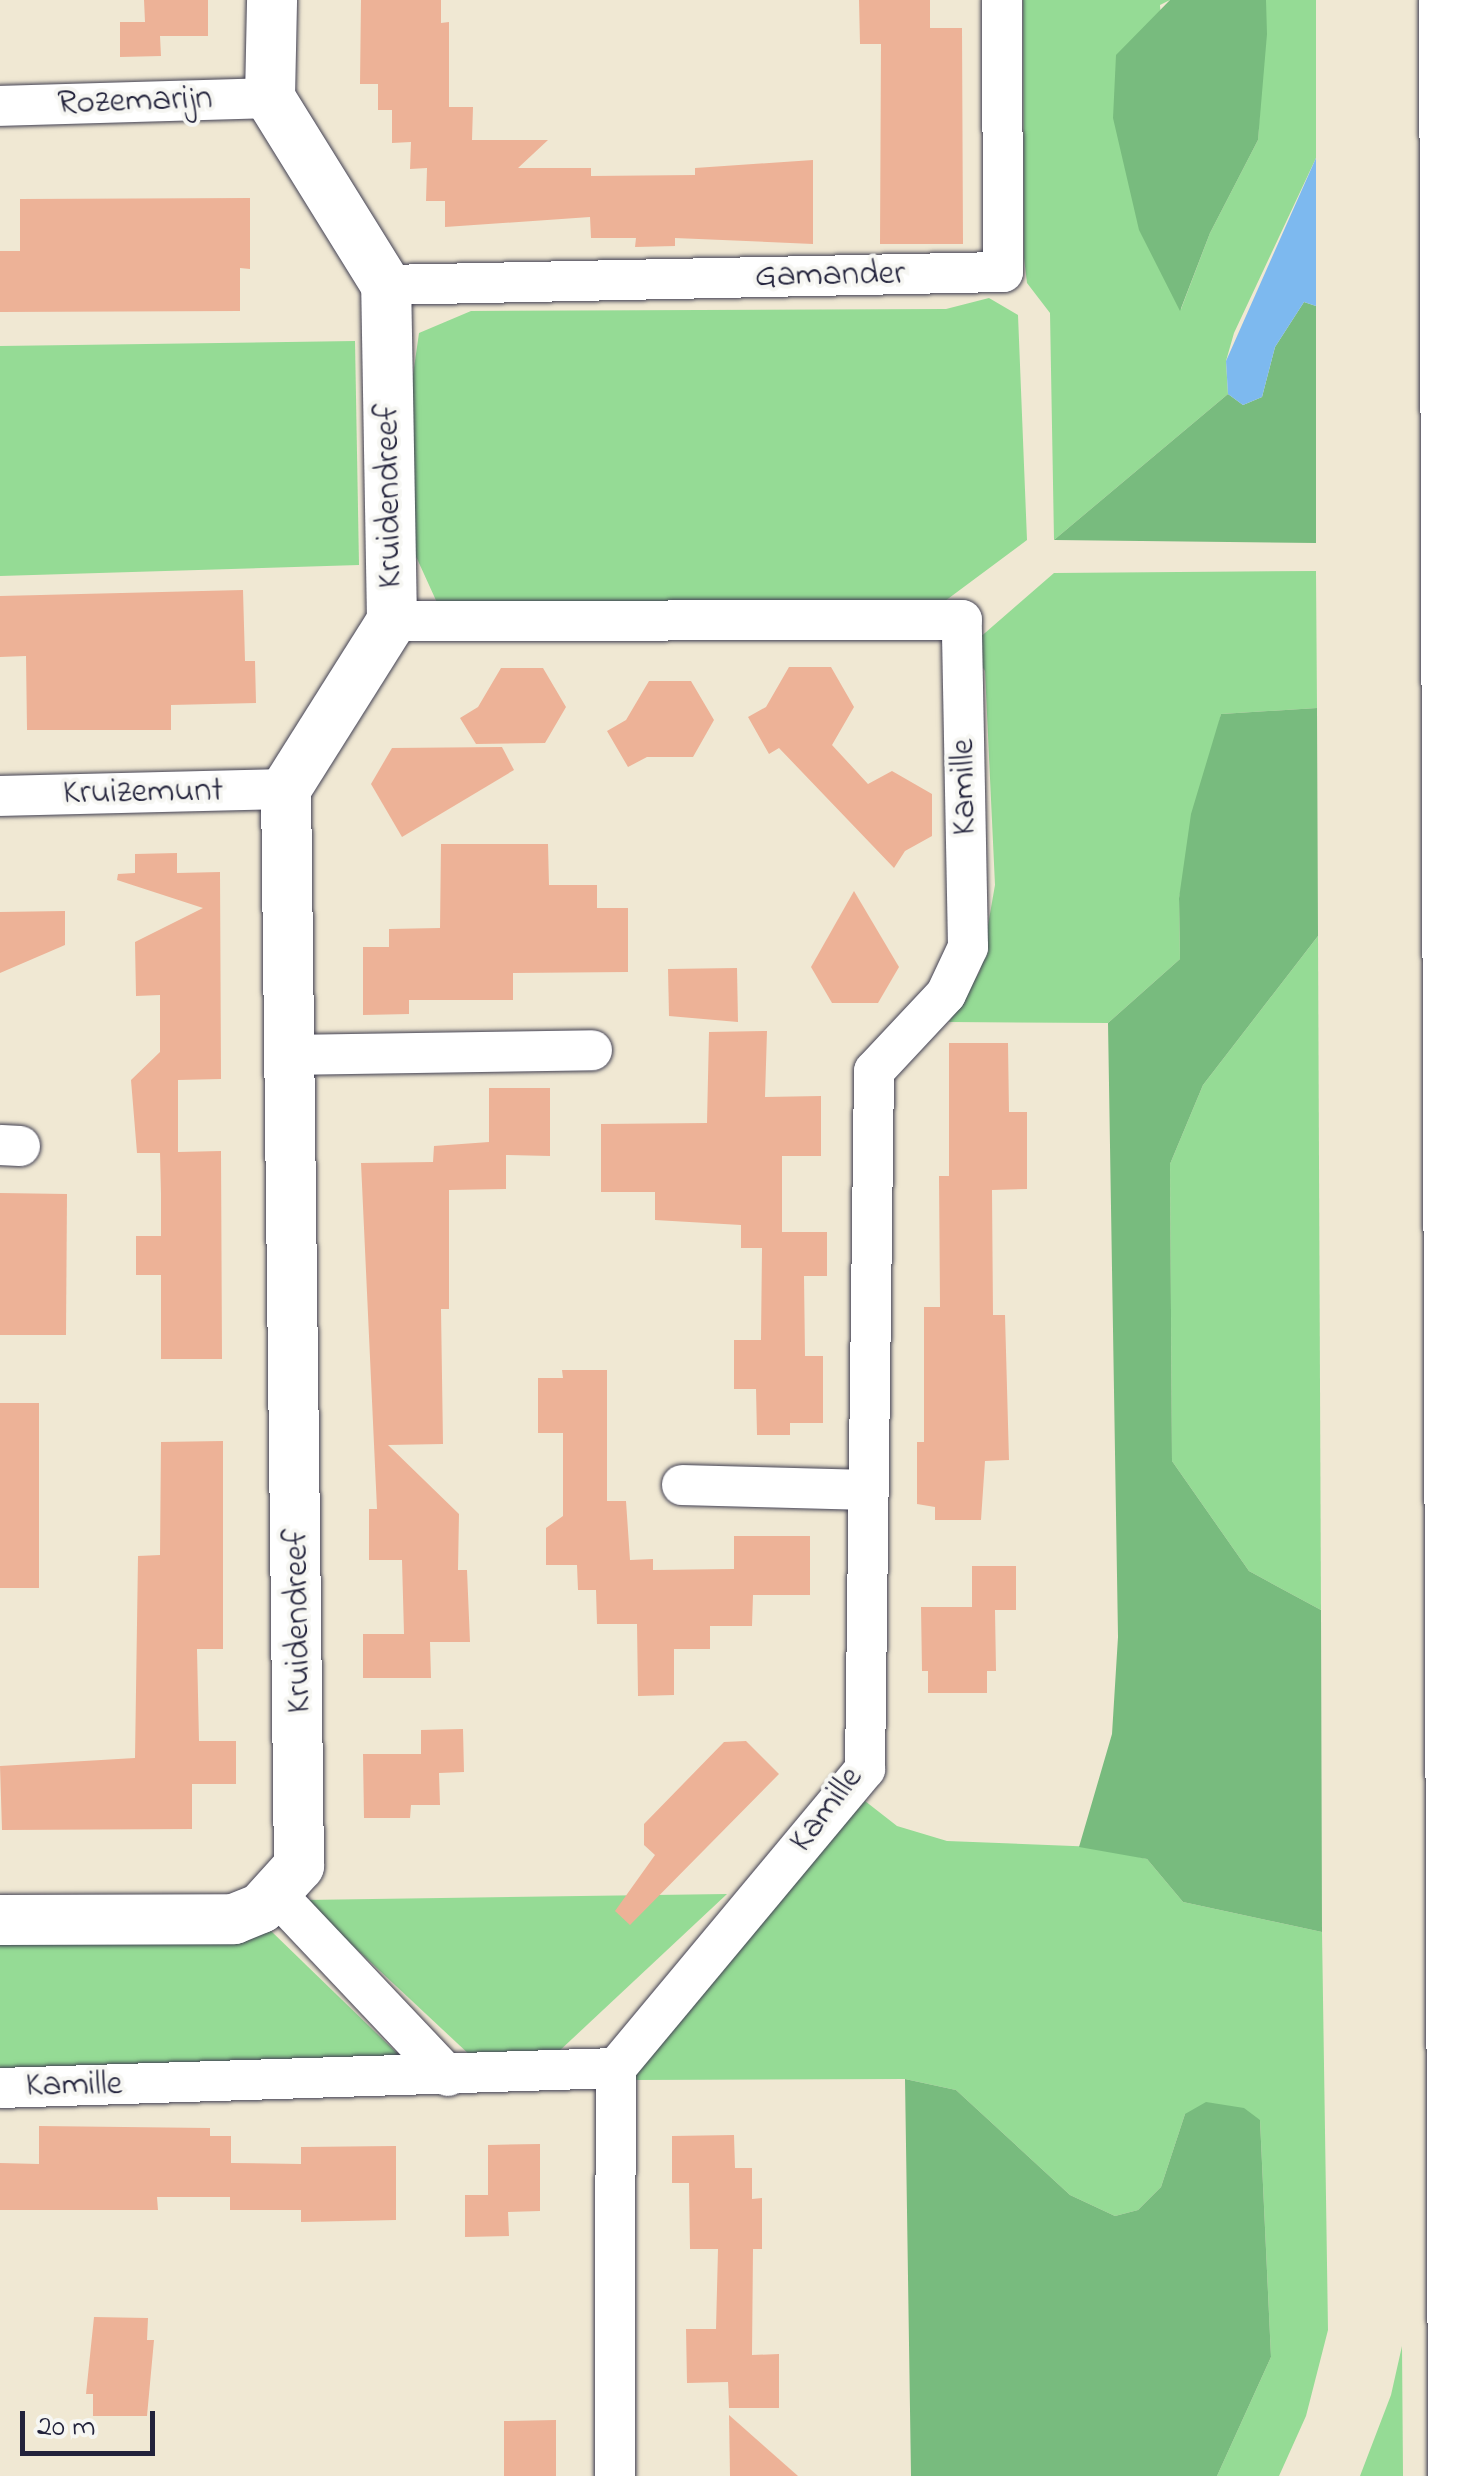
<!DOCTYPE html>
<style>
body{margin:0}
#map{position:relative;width:1470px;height:2476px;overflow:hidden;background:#f0e8d3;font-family:"Indie Flower",sans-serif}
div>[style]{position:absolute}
.green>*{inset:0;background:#95db95}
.forest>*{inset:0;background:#78bb7e}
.water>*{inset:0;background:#7db9ef}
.building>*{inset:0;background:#edb297}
.roads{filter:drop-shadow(0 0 2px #414052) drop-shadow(0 0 2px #414052)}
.minor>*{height:40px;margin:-20px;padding:0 20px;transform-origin:20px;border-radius:20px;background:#fff}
.tertiary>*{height:50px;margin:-25px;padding:0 25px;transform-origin:25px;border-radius:25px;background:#fff}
.primary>*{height:55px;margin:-27.5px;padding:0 27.5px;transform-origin:27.5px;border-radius:27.5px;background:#fff}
span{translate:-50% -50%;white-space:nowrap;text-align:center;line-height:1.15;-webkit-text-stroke:8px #f6f6f2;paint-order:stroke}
.street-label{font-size:35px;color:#22223b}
.scale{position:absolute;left:20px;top:2411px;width:135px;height:45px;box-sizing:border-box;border:5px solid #22223b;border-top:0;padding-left:12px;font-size:30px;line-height:35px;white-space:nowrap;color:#22223b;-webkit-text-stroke:8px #f6f6f2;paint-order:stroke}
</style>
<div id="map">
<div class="green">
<i style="clip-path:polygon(1023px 0,1170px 0,1160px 5px,1181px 309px,1210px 233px,1258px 140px,1266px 0,1316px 0,1316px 158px,1234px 333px,1226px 361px,1228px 394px,1054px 540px,1050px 313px,1027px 283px,1024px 258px)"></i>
<i style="clip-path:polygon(989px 298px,1018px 315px,1027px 540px,945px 601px,439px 607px,414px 552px,412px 382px,419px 333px,471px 311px,946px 309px)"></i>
<i style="clip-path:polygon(355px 341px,359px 565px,0 576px,0 346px)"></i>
<i style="clip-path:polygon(1316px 571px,1317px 708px,1221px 714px,1179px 898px,1180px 959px,1108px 1023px,949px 1022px,980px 971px,995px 885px,985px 671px,970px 646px,1054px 573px)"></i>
<i style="clip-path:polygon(1318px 936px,1321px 1610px,1249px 1571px,1172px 1461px,1170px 1164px,1203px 1085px)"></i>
<i style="clip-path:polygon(865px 1801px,897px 1826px,947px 1841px,1098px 1847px,1147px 1859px,1183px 1902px,1322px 1932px,1328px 2330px,1306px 2416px,1279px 2476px,1217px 2476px,1271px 2357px,1260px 2120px,1185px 2114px,1161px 2187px,1138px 2210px,1115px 2216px,1070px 2195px,956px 2090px,905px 2079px,631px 2080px,661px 2029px)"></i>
<i style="clip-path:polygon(727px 1894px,556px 2054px,472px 2057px,304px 1900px)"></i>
<i style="clip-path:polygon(269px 1929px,403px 2059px,0 2070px,0 1938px)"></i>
<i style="clip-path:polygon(1402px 2346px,1403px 2476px,1360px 2476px,1391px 2395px)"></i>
</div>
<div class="forest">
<i style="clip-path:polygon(1170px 0,1266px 0,1267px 34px,1258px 140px,1210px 233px,1180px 311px,1139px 230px,1113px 118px,1116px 55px)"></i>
<i style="clip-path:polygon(1304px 302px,1316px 306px,1316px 543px,1054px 540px,1228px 394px,1243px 405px,1262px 397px,1275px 347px)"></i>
<i style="clip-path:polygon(1317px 708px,1318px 936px,1203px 1085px,1170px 1164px,1172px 1461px,1249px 1571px,1321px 1610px,1322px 1932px,1183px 1902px,1147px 1859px,1079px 1847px,1112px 1734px,1118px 1637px,1108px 1023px,1180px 959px,1179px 898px,1191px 814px,1221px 714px)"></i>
<i style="clip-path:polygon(905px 2079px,956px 2090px,1070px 2195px,1115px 2216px,1138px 2210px,1161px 2187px,1185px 2114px,1206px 2102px,1244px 2108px,1260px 2120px,1271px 2357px,1217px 2476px,911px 2476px)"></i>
</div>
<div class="water">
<i style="clip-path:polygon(1316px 158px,1316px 306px,1304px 302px,1275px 347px,1262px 397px,1243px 405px,1228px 394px,1226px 361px)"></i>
</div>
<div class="building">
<i style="clip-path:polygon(144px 0,208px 0,208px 36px,160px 36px,161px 56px,120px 57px,120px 22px,145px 22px)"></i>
<i style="clip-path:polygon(361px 0,441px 0,441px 23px,449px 22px,449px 107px,473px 107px,472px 140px,548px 140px,518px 168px,591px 168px,591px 176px,695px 175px,695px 168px,813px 160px,813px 244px,675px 238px,675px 246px,635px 247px,636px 238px,591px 238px,590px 217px,445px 227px,445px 201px,426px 201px,427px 168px,410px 169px,411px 142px,392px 143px,392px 110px,378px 110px,378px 84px,360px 84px)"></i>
<i style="clip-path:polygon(859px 0,930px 0,930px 28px,962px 28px,963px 244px,880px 244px,881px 44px,860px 44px)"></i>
<i style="clip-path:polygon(250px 198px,250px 269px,240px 268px,240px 311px,0 312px,0 251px,20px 251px,20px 199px)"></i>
<i style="clip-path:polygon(243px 590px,245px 661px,255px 661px,256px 703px,171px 705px,171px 730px,27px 730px,26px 656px,0 657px,0 596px)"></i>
<i style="clip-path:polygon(789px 667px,831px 667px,854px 707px,832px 745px,868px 784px,892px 771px,932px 794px,932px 836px,905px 851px,894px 868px,779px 748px,769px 754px,748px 717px,766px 707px)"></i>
<i style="clip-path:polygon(501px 668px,543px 668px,566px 707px,545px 743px,476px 744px,460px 718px,478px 707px)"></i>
<i style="clip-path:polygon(649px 681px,691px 681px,714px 720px,693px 757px,647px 757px,628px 767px,607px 731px,626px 720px)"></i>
<i style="clip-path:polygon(502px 747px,514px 770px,402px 837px,371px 784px,392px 748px)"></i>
<i style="clip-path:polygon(441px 844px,548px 844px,549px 885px,597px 885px,597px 908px,628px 908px,628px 972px,513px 973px,513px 1000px,409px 1000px,409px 1014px,363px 1015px,363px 947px,389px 947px,389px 929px,440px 928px)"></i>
<i style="clip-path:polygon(177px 853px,177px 873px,220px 872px,221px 1079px,178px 1080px,178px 1152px,221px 1151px,222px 1359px,161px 1359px,161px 1275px,136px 1275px,136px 1236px,161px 1236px,161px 1194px,160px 1153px,137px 1153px,131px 1080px,160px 1052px,160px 995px,136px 996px,135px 942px,203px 908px,117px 880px,118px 874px,135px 873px,135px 854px)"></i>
<i style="clip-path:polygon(854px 891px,899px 967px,878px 1003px,832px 1003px,811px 967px)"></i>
<i style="clip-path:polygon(65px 911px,65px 945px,0 973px,0 912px)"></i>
<i style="clip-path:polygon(737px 968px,738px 1022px,669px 1016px,668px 969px)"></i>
<i style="clip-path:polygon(767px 1031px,765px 1097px,821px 1096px,821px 1156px,782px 1156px,782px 1232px,827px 1232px,827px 1276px,804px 1276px,805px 1356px,823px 1356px,823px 1423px,790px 1423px,790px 1435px,757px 1435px,756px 1389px,734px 1389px,734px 1340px,761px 1340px,762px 1248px,741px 1248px,741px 1225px,655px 1220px,655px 1192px,601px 1192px,601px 1124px,707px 1123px,709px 1032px)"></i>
<i style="clip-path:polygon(949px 1043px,1008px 1043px,1009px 1112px,1027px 1112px,1027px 1189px,992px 1190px,993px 1315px,1005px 1315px,1009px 1460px,985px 1461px,981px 1520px,935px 1520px,935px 1507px,917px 1504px,917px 1442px,924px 1442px,924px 1307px,940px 1307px,939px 1176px,949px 1176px)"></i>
<i style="clip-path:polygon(489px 1088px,550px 1088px,550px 1156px,506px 1155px,506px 1189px,449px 1190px,449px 1309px,441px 1309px,443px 1444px,388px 1445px,459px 1514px,458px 1570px,467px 1570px,470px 1642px,430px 1642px,431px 1678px,363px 1678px,363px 1634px,404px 1634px,402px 1560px,369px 1560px,369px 1509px,377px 1509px,361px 1163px,433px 1162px,434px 1146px,489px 1142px)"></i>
<i style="clip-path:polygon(0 1193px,67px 1194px,66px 1335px,0 1335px)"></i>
<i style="clip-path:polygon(562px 1370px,607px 1370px,607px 1501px,626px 1501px,630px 1560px,653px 1559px,653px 1570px,734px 1569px,734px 1536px,810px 1536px,810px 1595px,753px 1595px,752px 1626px,710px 1626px,710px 1649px,674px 1649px,674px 1695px,638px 1696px,637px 1624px,597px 1624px,596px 1590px,578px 1590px,577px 1565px,546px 1565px,546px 1528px,563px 1516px,563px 1433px,538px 1433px,538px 1378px,563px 1378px)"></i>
<i style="clip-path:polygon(0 1403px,39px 1403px,39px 1588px,0 1588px)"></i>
<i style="clip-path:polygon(223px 1441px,223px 1649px,197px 1649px,199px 1741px,236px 1741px,236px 1784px,192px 1784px,192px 1829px,2px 1830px,0 1766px,135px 1758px,138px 1556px,160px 1555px,161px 1442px)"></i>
<i style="clip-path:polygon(972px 1566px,1016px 1566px,1016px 1610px,995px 1610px,996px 1671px,987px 1671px,987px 1693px,928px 1693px,928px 1671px,922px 1671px,921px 1607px,972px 1607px)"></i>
<i style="clip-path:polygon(463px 1729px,464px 1772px,439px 1773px,440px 1805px,411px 1805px,410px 1818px,364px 1818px,363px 1754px,421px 1754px,421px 1730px)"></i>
<i style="clip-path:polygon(746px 1741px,779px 1774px,630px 1925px,615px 1911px,655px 1855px,644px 1845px,644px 1824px,724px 1742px)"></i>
<i style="clip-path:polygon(39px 2126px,210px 2128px,210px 2136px,231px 2136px,231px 2163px,301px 2164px,301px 2147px,396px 2146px,396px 2220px,301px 2222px,301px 2210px,230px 2210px,230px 2197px,157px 2197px,158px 2210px,0 2210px,0 2163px,39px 2164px)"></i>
<i style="clip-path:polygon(734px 2135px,735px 2168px,752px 2168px,752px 2199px,762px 2198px,762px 2249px,753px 2249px,752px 2355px,779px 2354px,779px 2408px,729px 2408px,728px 2382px,687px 2383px,686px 2329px,716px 2329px,718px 2249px,690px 2249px,689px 2183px,672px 2183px,672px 2136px)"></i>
<i style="clip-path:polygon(540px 2144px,540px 2211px,508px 2212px,509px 2236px,465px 2237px,465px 2195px,488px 2195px,488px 2145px)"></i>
<i style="clip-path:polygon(94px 2317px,148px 2318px,147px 2340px,154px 2340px,147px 2416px,93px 2416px,93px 2394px,86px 2394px)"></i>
<i style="clip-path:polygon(729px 2415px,798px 2476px,730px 2476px)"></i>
<i style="clip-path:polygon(556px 2420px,556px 2476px,504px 2476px,504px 2421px)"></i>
</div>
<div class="roads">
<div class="minor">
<i style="left:0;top:106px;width:270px;rotate:-1.7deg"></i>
<i style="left:386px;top:285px;width:617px;rotate:-1.21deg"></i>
<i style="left:1003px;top:272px;width:272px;rotate:-90.2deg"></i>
<i style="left:0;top:796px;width:286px;rotate:-1.4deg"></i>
<i style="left:290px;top:1055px;width:302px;rotate:-0.9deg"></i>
<i style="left:0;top:1145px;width:20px;rotate:3deg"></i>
<i style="left:682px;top:1485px;width:186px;rotate:1.5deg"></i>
<i style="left:277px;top:1895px;width:249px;rotate:46.6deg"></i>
<i style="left:0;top:2088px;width:616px;rotate:-1.86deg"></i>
<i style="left:616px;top:2068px;width:389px;rotate:-50.2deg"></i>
<i style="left:865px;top:1769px;width:698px;rotate:-89.26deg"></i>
<i style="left:874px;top:1071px;width:105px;rotate:-46.9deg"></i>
<i style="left:946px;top:994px;width:52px;rotate:-64.9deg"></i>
<i style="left:968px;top:947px;width:327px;rotate:-91.1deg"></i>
<i style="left:962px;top:620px;width:570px;rotate:179.9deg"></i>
<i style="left:615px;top:2476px;width:408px;rotate:-89.9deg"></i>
</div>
<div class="tertiary">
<i style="left:0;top:1920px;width:234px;rotate:-0.2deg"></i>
<i style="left:234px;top:1919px;width:29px;rotate:-22deg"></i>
<i style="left:261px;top:1908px;width:57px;rotate:-47.9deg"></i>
<i style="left:299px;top:1866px;width:1077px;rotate:-90.69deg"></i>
<i style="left:286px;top:789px;width:199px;rotate:-57.8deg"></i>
<i style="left:392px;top:621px;width:336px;rotate:-91deg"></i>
<i style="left:386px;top:285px;width:220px;rotate:-121.8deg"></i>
<i style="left:270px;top:98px;width:98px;rotate:-88.8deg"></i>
</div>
<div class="primary">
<i style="left:1446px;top:0;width:2476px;rotate:89.79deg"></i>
</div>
</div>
<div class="street-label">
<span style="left:135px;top:102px;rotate:-2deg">Rozemarijn</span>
<span style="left:830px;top:276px;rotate:-1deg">Gamander</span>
<span style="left:390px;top:496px;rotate:-91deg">Kruidendreef</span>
<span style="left:965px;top:787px;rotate:-91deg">Kamille</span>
<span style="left:143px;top:793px;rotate:-1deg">Kruizemunt</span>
<span style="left:299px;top:1621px;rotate:-91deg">Kruidendreef</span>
<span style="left:827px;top:1810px;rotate:-53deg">Kamille</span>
<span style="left:74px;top:2086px;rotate:-1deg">Kamille</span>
</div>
<div class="scale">20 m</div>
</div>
